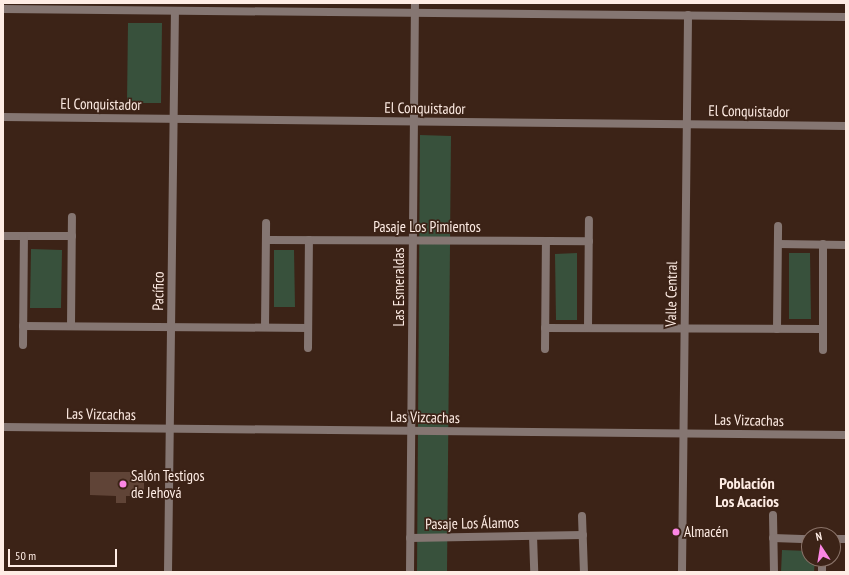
<!DOCTYPE html>
<meta charset="utf-8">
<style>
body{margin:0}
#map{position:relative;width:849px;height:575px;overflow:hidden;background:#3c2317;font-family:"PT Sans Narrow",sans-serif}
div>[style]{position:absolute}
.green>*{inset:0;background:#38513c}
.building>*{inset:0;background:#604437}
.street>*{height:8px;margin:-4px;padding:0 4px;transform-origin:4px;border-radius:4px;background:#857672}
.dots>*{width:11px;height:11px;translate:-50% -50%;box-sizing:border-box;border:2px solid #3c2317;border-radius:50%}
span{translate:-50% -50%;white-space:nowrap;text-align:center;line-height:1.15;-webkit-text-stroke:3.5px #3c2317;paint-order:stroke}
.street-label{font-size:15px;color:#feece4}
.poi-label{font-size:15px;color:#feece4}
.left{translate:0 -50%;text-align:left}
.neighbourhood-label{font-size:16px;color:#feece4;font-weight:700}
.frame{position:absolute;inset:0;border:4px solid #feece4;pointer-events:none}
.north{position:absolute;left:801px;top:527px;width:40px;height:40px;box-sizing:border-box;background:#3c2317;border:1px solid #8a7369;border-radius:50%;rotate:348deg;font-size:11px;font-weight:700;line-height:16px;text-align:center;color:#feece4}
.north::after{content:'';display:block;margin:auto;width:14px;height:18px;background:#fc86e4;clip-path:polygon(50% 0,100% 100%,50% 72%,0 100%)}
.scale{position:absolute;left:8px;top:549px;width:109px;height:18px;box-sizing:border-box;border:2px solid #feece4;border-top:0;padding-left:5px;font-size:12px;line-height:14px;white-space:nowrap;color:#feece4;-webkit-text-stroke:3px #3c2317;paint-order:stroke}
</style>
<div id="map">
<div class="green">
<i style="clip-path:polygon(128px 23px,162px 23px,161px 103px,127px 103px)"></i>
<i style="clip-path:polygon(420px 135px,451px 136px,447px 572px,417px 572px)"></i>
<i style="clip-path:polygon(31px 249px,62px 250px,61px 308px,30px 308px)"></i>
<i style="clip-path:polygon(274px 250px,294px 250px,295px 307px,274px 307px)"></i>
<i style="clip-path:polygon(577px 253px,577px 320px,556px 320px,555px 254px)"></i>
<i style="clip-path:polygon(789px 253px,810px 253px,811px 319px,789px 319px)"></i>
<i style="clip-path:polygon(782px 550px,809px 551px,809px 559px,815px 559px,814px 572px,781px 572px)"></i>
</div>
<div class="building">
<i style="clip-path:polygon(90px 472px,144px 472px,144px 496px,126px 496px,126px 503px,116px 503px,116px 496px,90px 495px)"></i>
</div>
<div class="street">
<i style="left:3px;top:9px;width:843px;rotate:0.54deg"></i>
<i style="left:3px;top:117px;width:843px;rotate:0.61deg"></i>
<i style="left:3px;top:236px;width:69px"></i>
<i style="left:266px;top:240px;width:323px;rotate:0.2deg"></i>
<i style="left:778px;top:244px;width:68px;rotate:0.8deg"></i>
<i style="left:23px;top:326px;width:285px;rotate:0.4deg"></i>
<i style="left:71px;top:326px;width:109px;rotate:-89.5deg"></i>
<i style="left:265px;top:327px;width:104px;rotate:-89.4deg"></i>
<i style="left:545px;top:328px;width:278px;rotate:0.2deg"></i>
<i style="left:588px;top:328px;width:108px;rotate:-89.5deg"></i>
<i style="left:777px;top:329px;width:103px;rotate:-89.4deg"></i>
<i style="left:23px;top:345px;width:109px;rotate:-89.5deg"></i>
<i style="left:308px;top:348px;width:108px;rotate:-89.5deg"></i>
<i style="left:545px;top:349px;width:108px;rotate:-89.5deg"></i>
<i style="left:823px;top:350px;width:106px;rotate:-90deg"></i>
<i style="left:3px;top:427px;width:843px;rotate:0.54deg"></i>
<i style="left:773px;top:515px;width:57px;rotate:89deg"></i>
<i style="left:582px;top:516px;width:56px;rotate:88deg"></i>
<i style="left:533px;top:536px;width:36px;rotate:88deg"></i>
<i style="left:410px;top:538px;width:173px;rotate:-1deg"></i>
<i style="left:773px;top:538px;width:36px;rotate:2deg"></i>
<i style="left:833px;top:539px;width:13px"></i>
<i style="left:822px;top:559px;width:13px;rotate:90deg"></i>
<i style="left:168px;top:572px;width:561px;rotate:-89.29deg"></i>
<i style="left:410px;top:572px;width:569px;rotate:-89.5deg"></i>
<i style="left:682px;top:572px;width:557px;rotate:-89.38deg"></i>
</div>
<div class="dots">
<i style="left:123px;top:484px;background:#fc86e4"></i>
<i style="left:676px;top:532px;background:#fc86e4"></i>
</div>
<div class="street-label">
<span style="left:101px;top:104px;rotate:1deg">El Conquistador</span>
<span style="left:425px;top:108px;rotate:1deg">El Conquistador</span>
<span style="left:749px;top:111px;rotate:1deg">El Conquistador</span>
<span style="left:427px;top:227px">Pasaje Los Pimientos</span>
<span style="left:399px;top:287px;rotate:-90deg">Las Esmeraldas</span>
<span style="left:158px;top:291px;rotate:-89deg">Pacífico</span>
<span style="left:671px;top:294px;rotate:-89deg">Valle Central</span>
<span style="left:101px;top:414px;rotate:1deg">Las Vizcachas</span>
<span style="left:425px;top:417px;rotate:1deg">Las Vizcachas</span>
<span style="left:749px;top:420px;rotate:1deg">Las Vizcachas</span>
<span style="left:472px;top:523px;rotate:-1deg">Pasaje Los Álamos</span>
</div>
<div class="poi-label">
<span class="left" style="left:131px;top:484px">Salón Testigos<br>de Jehová</span>
<span class="left" style="left:684px;top:532px">Almacén</span>
</div>
<div class="neighbourhood-label">
<span style="left:747px;top:492px">Población<br>Los Acacios</span>
</div>
<div class="frame"></div>
<div class="north">N</div>
<div class="scale">50 m</div>
</div>
